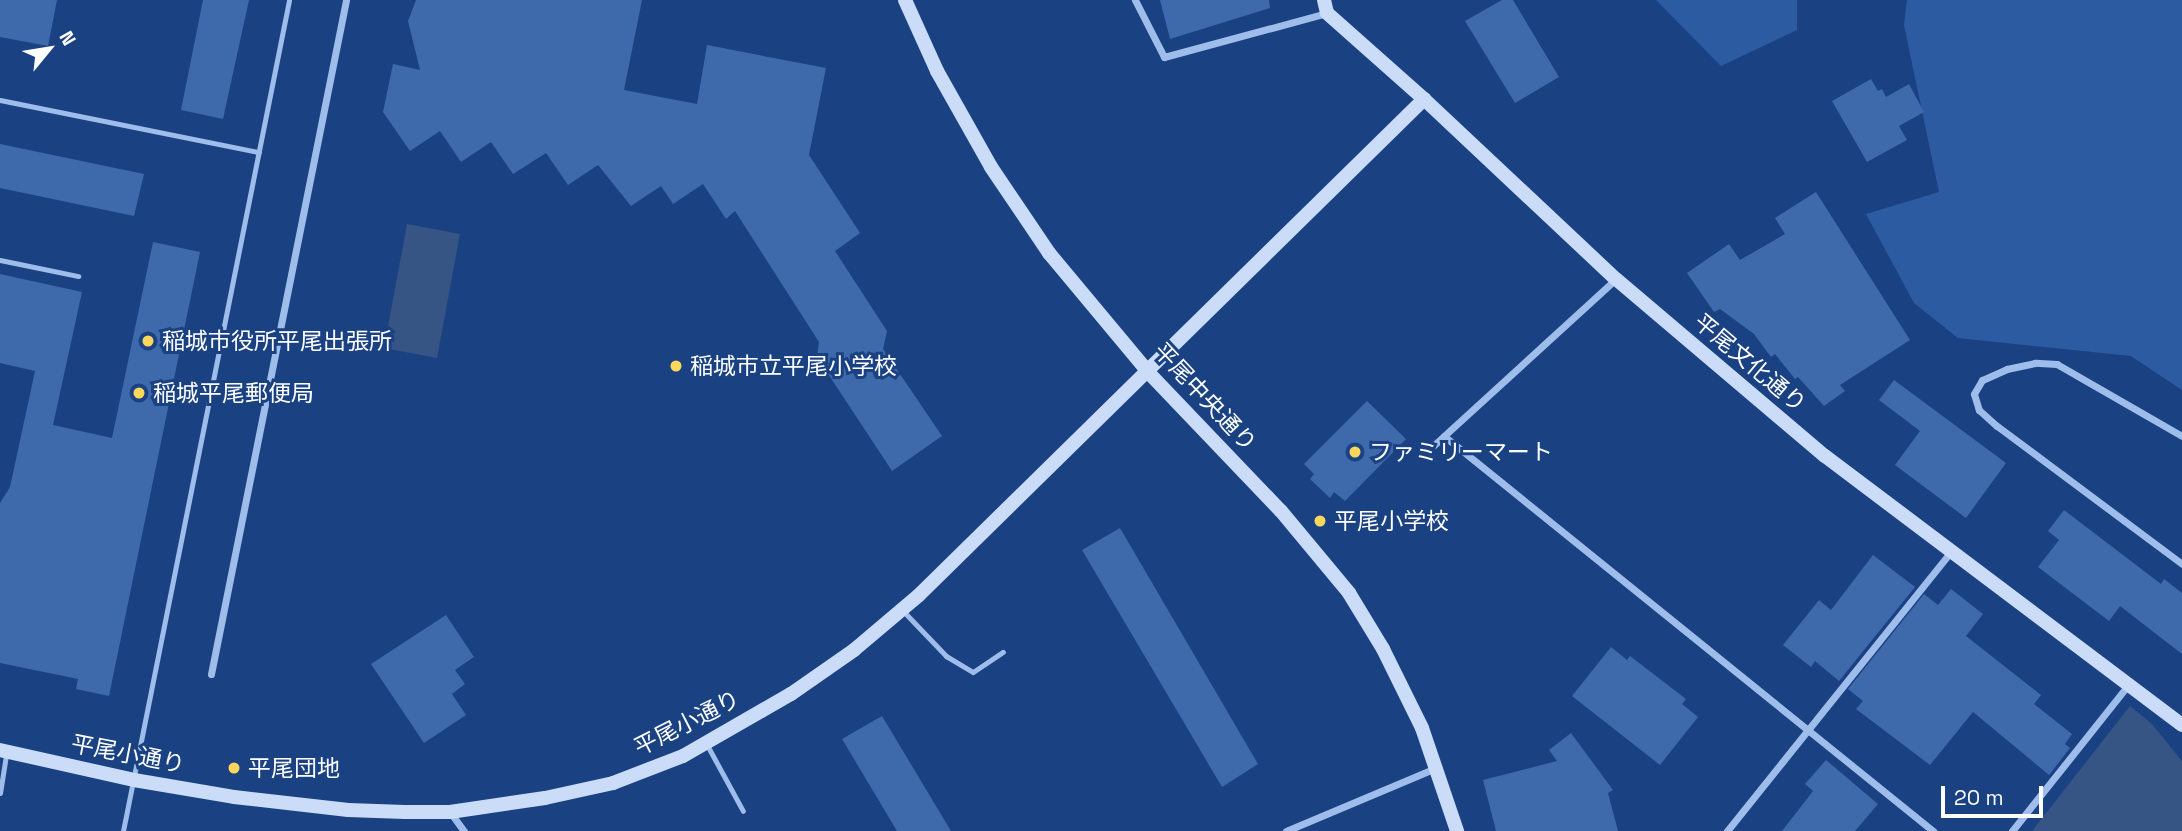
<!DOCTYPE html>
<meta charset="utf-8">
<style>
body{margin:0}
#map{position:relative;width:2182px;height:831px;overflow:hidden;background:#1a4283;font-family:"Space Grotesk","Noto Sans JP",sans-serif}
div>[style]{position:absolute}
.green>*{inset:0;background:#2d5ba2}
.water>*{inset:0;background:#365484}
.building>*{inset:0;background:#3e69aa}
.lane>*{height:5px;margin:-2.5px;padding:0 2.5px;transform-origin:2.5px;border-radius:2.5px;background:#9fbdeb}
.street>*{height:7px;margin:-3.5px;padding:0 3.5px;transform-origin:3.5px;border-radius:3.5px;background:#9fbdeb}
.secondary>*{height:14px;margin:-7px;padding:0 7px;transform-origin:7px;border-radius:7px;background:#cbdcf8}
.dots>*{width:19px;height:19px;translate:-50% -50%;box-sizing:border-box;border:4px solid #1a4283;border-radius:50%}
span{translate:-50% -50%;white-space:nowrap;text-align:center;line-height:1.15;-webkit-text-stroke:6px #1a4283;paint-order:stroke}
.poi-label{font-size:23px;color:#fff}
.left{translate:0 -50%;text-align:left}
.street-label{font-size:23px;color:#fff}
.north{position:absolute;left:14px;top:14px;width:70px;height:70px;-webkit-text-stroke:5px #1a4283;paint-order:stroke;rotate:60deg;font-size:19px;font-weight:700;line-height:28px;text-align:center;color:#fff}
.north::after{content:'';display:block;margin:auto;width:24px;height:32px;background:#fff;clip-path:polygon(50% 0,100% 100%,50% 72%,0 100%)}
.scale{position:absolute;left:1941px;top:786px;width:102px;height:32px;box-sizing:border-box;border:4px solid #fff;border-top:0;padding-left:9px;font-size:21px;line-height:24px;white-space:nowrap;color:#fff;-webkit-text-stroke:5px #1a4283;paint-order:stroke}
</style>
<div id="map">
<div class="green">
<i style="clip-path:polygon(1656px 0,1797px 0,1797px 30px,1721px 66px)"></i>
<i style="clip-path:polygon(1907px 0,2182px 0,2182px 390px,2131px 356px,1958px 338px,1914px 303px,1866px 214px,1939px 192px,1904px 25px)"></i>
</div>
<div class="water">
<i style="clip-path:polygon(407px 224px,460px 234px,437px 358px,384px 348px)"></i>
<i style="clip-path:polygon(2130px 706px,2152px 724px,2182px 761px,2182px 831px,2032px 831px)"></i>
</div>
<div class="building">
<i style="clip-path:polygon(0 0,57px 0,48px 46px,0 37px)"></i>
<i style="clip-path:polygon(203px 0,249px 0,223px 119px,181px 110px)"></i>
<i style="clip-path:polygon(416px 0,642px 0,624px 90px,697px 104px,707px 45px,826px 68px,809px 155px,860px 233px,835px 251px,887px 331px,883px 349px,942px 436px,892px 471px,817px 357px,819px 342px,735px 211px,726px 219px,703px 184px,673px 204px,661px 186px,631px 206px,598px 165px,568px 185px,546px 153px,513px 174px,491px 142px,461px 162px,440px 131px,410px 151px,383px 112px,393px 64px,420px 70px,408px 21px)"></i>
<i style="clip-path:polygon(1160px 0,1269px 0,1270px 8px,1170px 39px)"></i>
<i style="clip-path:polygon(1502px 0,1513px 0,1559px 77px,1515px 103px,1465px 21px)"></i>
<i style="clip-path:polygon(1871px 79px,1878px 91px,1882px 89px,1886px 97px,1909px 84px,1924px 112px,1899px 126px,1907px 140px,1867px 162px,1832px 101px)"></i>
<i style="clip-path:polygon(0 144px,144px 174px,134px 216px,0 188px)"></i>
<i style="clip-path:polygon(1816px 192px,1910px 340px,1840px 385px,1845px 391px,1824px 406px,1798px 377px,1795px 379px,1775px 354px,1771px 357px,1754px 334px,1720px 309px,1714px 312px,1687px 273px,1729px 244px,1740px 260px,1785px 234px,1775px 218px)"></i>
<i style="clip-path:polygon(153px 242px,200px 252px,109px 696px,76px 689px,78px 679px,0 663px,0 503px,10px 487px,35px 371px,0 363px,0 274px,82px 292px,53px 425px,112px 438px)"></i>
<i style="clip-path:polygon(1894px 380px,2006px 463px,1966px 518px,1895px 465px,1920px 431px,1879px 400px)"></i>
<i style="clip-path:polygon(1367px 401px,1406px 439px,1345px 501px,1334px 492px,1330px 498px,1310px 479px,1314px 474px,1304px 464px)"></i>
<i style="clip-path:polygon(2064px 510px,2161px 584px,2164px 579px,2182px 593px,2182px 654px,2120px 606px,2109px 621px,2038px 567px,2059px 540px,2048px 531px)"></i>
<i style="clip-path:polygon(1120px 528px,1258px 764px,1222px 787px,1082px 550px)"></i>
<i style="clip-path:polygon(1873px 555px,1915px 587px,1839px 681px,1815px 661px,1811px 667px,1783px 645px,1819px 600px,1831px 610px)"></i>
<i style="clip-path:polygon(1951px 589px,1983px 614px,1966px 636px,2041px 695px,2034px 704px,2072px 734px,2065px 744px,2070px 748px,2049px 775px,1973px 712px,1930px 765px,1856px 709px,1863px 701px,1848px 689px,1924px 594px,1938px 605px)"></i>
<i style="clip-path:polygon(446px 615px,474px 657px,455px 670px,465px 684px,452px 694px,466px 715px,424px 743px,371px 664px)"></i>
<i style="clip-path:polygon(1611px 647px,1627px 660px,1630px 656px,1686px 699px,1682px 704px,1698px 717px,1660px 765px,1572px 696px)"></i>
<i style="clip-path:polygon(882px 716px,951px 831px,897px 831px,842px 739px)"></i>
<i style="clip-path:polygon(1571px 733px,1613px 790px,1608px 793px,1618px 831px,1496px 831px,1483px 780px,1557px 761px,1549px 750px)"></i>
<i style="clip-path:polygon(1826px 760px,1878px 804px,1855px 831px,1782px 831px,1813px 791px,1805px 784px)"></i>
</div>
<div class="lane">
<i style="left:0;top:100px;width:264px;rotate:11.4deg"></i>
<i style="left:0;top:260px;width:80px;rotate:11.6deg"></i>
<i style="left:904px;top:612px;width:61px;rotate:46.3deg"></i>
<i style="left:946px;top:656px;width:31px;rotate:31deg"></i>
<i style="left:973px;top:672px;width:36px;rotate:-34deg"></i>
<i style="left:707px;top:745px;width:75px;rotate:61.4deg"></i>
<i style="left:0;top:793px;width:39px;rotate:-81deg"></i>
<i style="left:123px;top:831px;width:847px;rotate:-78.7deg"></i>
</div>
<div class="street">
<i style="left:1135px;top:0;width:64px;rotate:63deg"></i>
<i style="left:1164px;top:57px;width:169px;rotate:-15.1deg"></i>
<i style="left:1444px;top:436px;width:629px;rotate:38.93deg"></i>
<i style="left:2182px;top:436px;width:144px;rotate:-150.1deg"></i>
<i style="left:2057px;top:364px;width:22px;rotate:-177deg"></i>
<i style="left:2035px;top:363px;width:29px;rotate:168deg"></i>
<i style="left:2007px;top:369px;width:27px;rotate:156deg"></i>
<i style="left:1982px;top:380px;width:16px;rotate:120deg"></i>
<i style="left:1974px;top:394px;width:17px;rotate:73deg"></i>
<i style="left:1979px;top:410px;width:24px;rotate:42deg"></i>
<i style="left:1997px;top:426px;width:231px;rotate:36.7deg"></i>
<i style="left:1422px;top:456px;width:263px;rotate:-42.4deg"></i>
<i style="left:211px;top:674px;width:687px;rotate:-78.67deg"></i>
<i style="left:450px;top:812px;width:24px;rotate:54deg"></i>
<i style="left:1286px;top:831px;width:163px;rotate:-22.8deg"></i>
<i style="left:1727px;top:831px;width:359px;rotate:-51.3deg"></i>
<i style="left:2012px;top:831px;width:186px;rotate:-51.5deg"></i>
</div>
<div class="secondary">
<i style="left:905px;top:0;width:78px;rotate:65.7deg"></i>
<i style="left:937px;top:71px;width:110px;rotate:60.6deg"></i>
<i style="left:991px;top:167px;width:104px;rotate:56deg"></i>
<i style="left:1049px;top:253px;width:155px;rotate:50.2deg"></i>
<i style="left:1148px;top:372px;width:192px;rotate:46.3deg"></i>
<i style="left:1281px;top:511px;width:107px;rotate:50.3deg"></i>
<i style="left:1349px;top:593px;width:66px;rotate:58.7deg"></i>
<i style="left:1383px;top:649px;width:88px;rotate:63.7deg"></i>
<i style="left:1422px;top:728px;width:109px;rotate:71.2deg"></i>
<i style="left:1324px;top:0;width:13px;rotate:77deg"></i>
<i style="left:1327px;top:13px;width:130px;rotate:41.6deg"></i>
<i style="left:1424px;top:99px;width:263px;rotate:43.2deg"></i>
<i style="left:1616px;top:279px;width:274px;rotate:40.3deg"></i>
<i style="left:1825px;top:456px;width:447px;rotate:37deg"></i>
<i style="left:0;top:750px;width:137px;rotate:12.6deg"></i>
<i style="left:134px;top:780px;width:101px;rotate:9.6deg"></i>
<i style="left:234px;top:797px;width:115px;rotate:6.5deg"></i>
<i style="left:348px;top:810px;width:57px;rotate:2deg"></i>
<i style="left:405px;top:812px;width:45px"></i>
<i style="left:450px;top:812px;width:96px;rotate:-8.4deg"></i>
<i style="left:545px;top:798px;width:70px;rotate:-12.4deg"></i>
<i style="left:613px;top:783px;width:75px;rotate:-21.1deg"></i>
<i style="left:683px;top:756px;width:125px;rotate:-29.9deg"></i>
<i style="left:791px;top:694px;width:77px;rotate:-34.9deg"></i>
<i style="left:854px;top:650px;width:85px;rotate:-40.2deg"></i>
<i style="left:919px;top:595px;width:708px;rotate:-44.48deg"></i>
</div>
<div class="dots">
<i style="left:148px;top:341px;background:#fdd75b"></i>
<i style="left:676px;top:366px;background:#fdd75b"></i>
<i style="left:139px;top:393px;background:#fdd75b"></i>
<i style="left:1355px;top:452px;background:#fdd75b"></i>
<i style="left:1320px;top:521px;background:#fdd75b"></i>
<i style="left:234px;top:768px;background:#fdd75b"></i>
</div>
<div class="poi-label">
<span class="left" style="left:162px;top:341px">稲城市役所平尾出張所</span>
<span class="left" style="left:690px;top:366px">稲城市立平尾小学校</span>
<span class="left" style="left:153px;top:393px">稲城平尾郵便局</span>
<span class="left" style="left:1369px;top:452px">ファミリーマート</span>
<span class="left" style="left:1334px;top:521px">平尾小学校</span>
<span class="left" style="left:248px;top:768px">平尾団地</span>
</div>
<div class="street-label">
<span style="left:1750px;top:363px;rotate:40deg">平尾文化通り</span>
<span style="left:1205px;top:397px;rotate:47deg">平尾中央通り</span>
<span style="left:687px;top:723px;rotate:-27deg">平尾小通り</span>
<span style="left:128px;top:754px;rotate:11deg">平尾小通り</span>
</div>
<div class="north">N</div>
<div class="scale">20 m</div>
</div>
